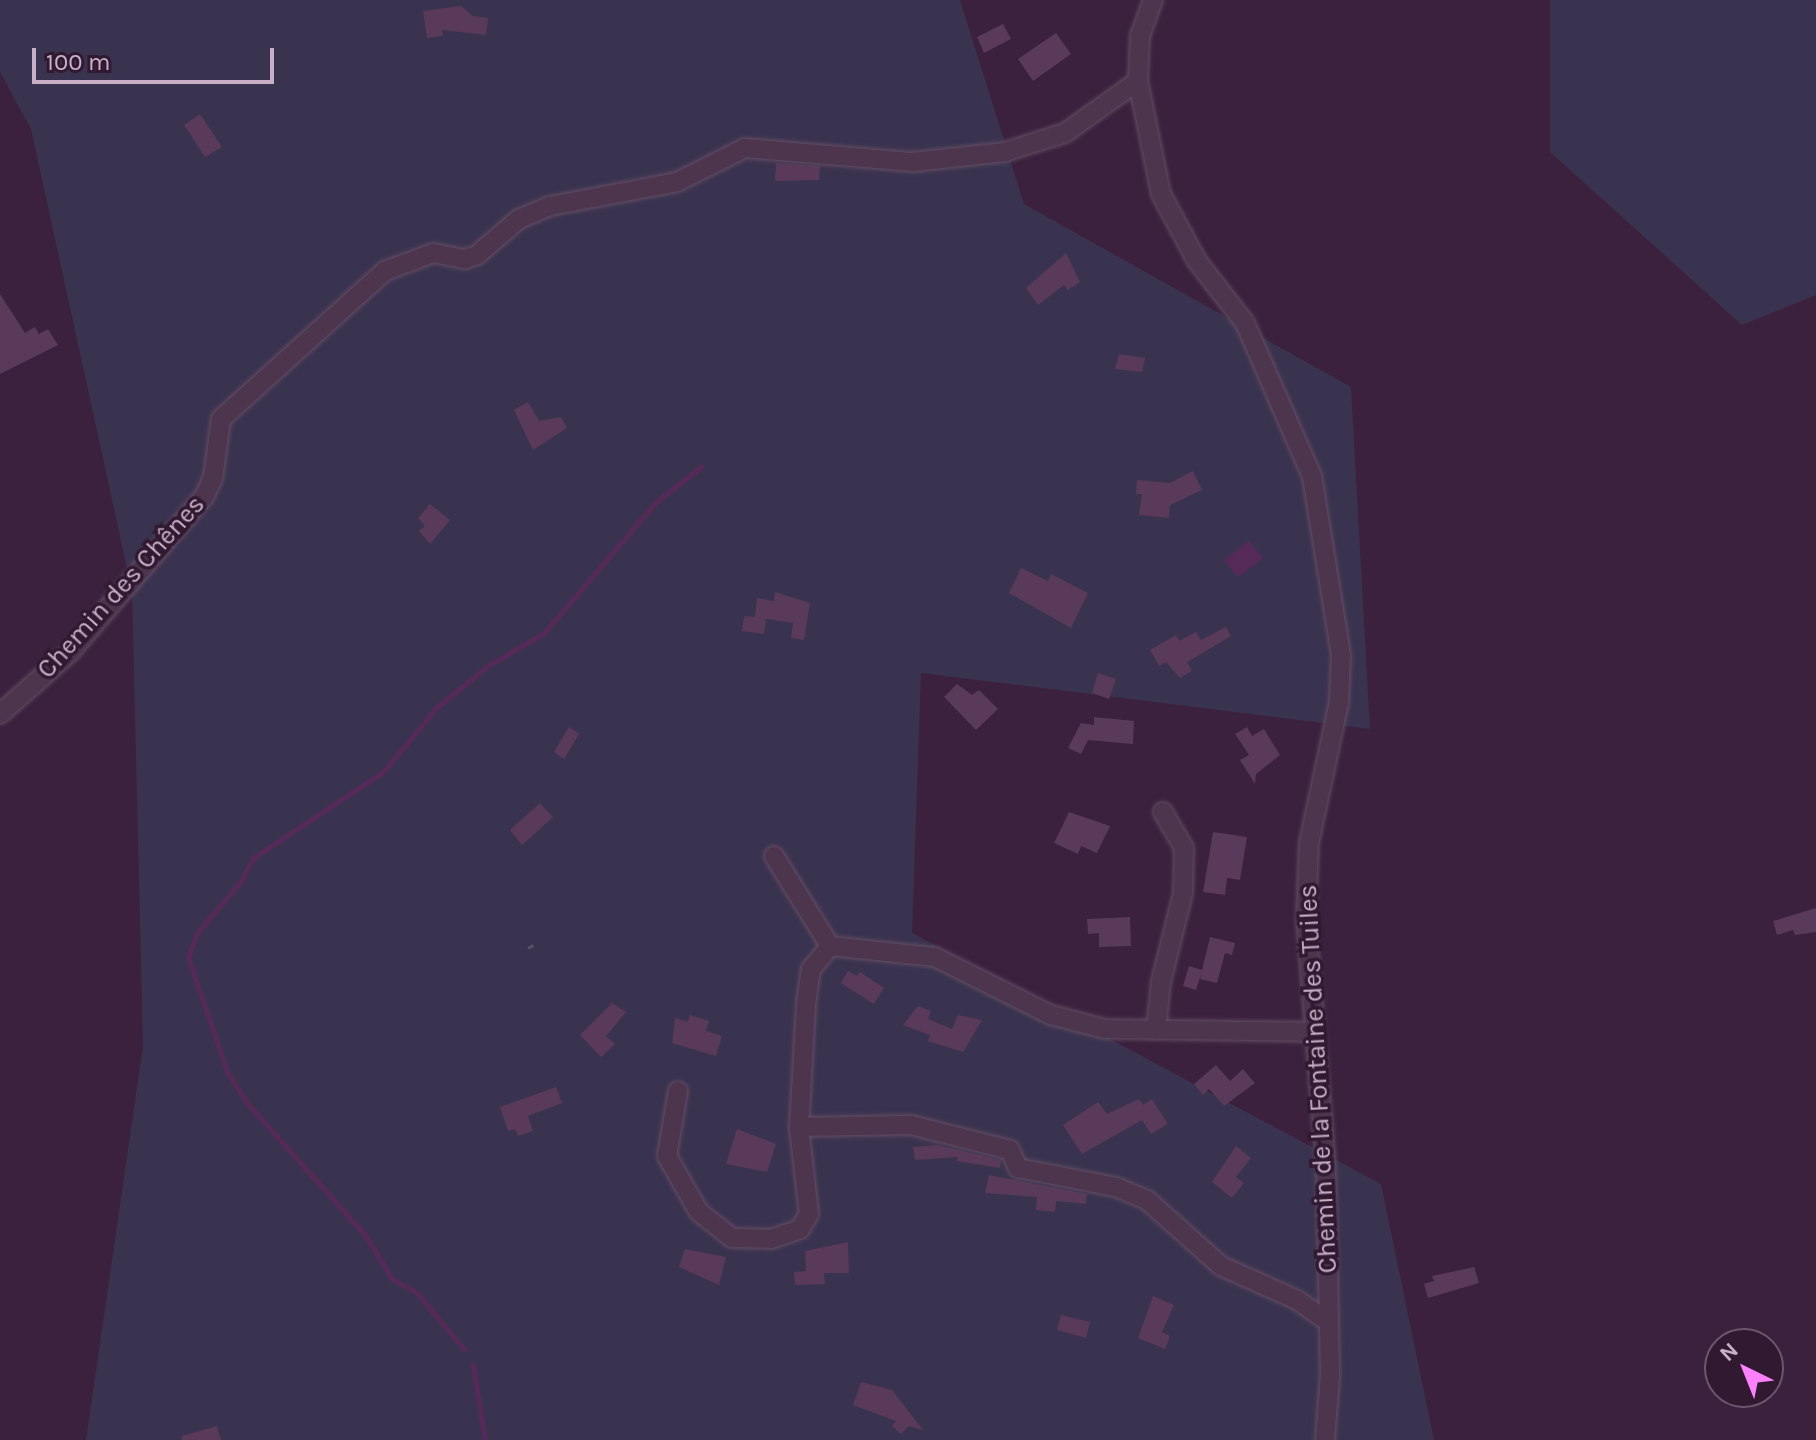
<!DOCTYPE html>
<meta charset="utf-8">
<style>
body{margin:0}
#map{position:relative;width:1816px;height:1440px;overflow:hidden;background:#3b213d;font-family:Karla,sans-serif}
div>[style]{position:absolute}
.green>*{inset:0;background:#3a334f}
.water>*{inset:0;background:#562a58}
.stream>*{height:5px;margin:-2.5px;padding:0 2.5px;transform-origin:2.5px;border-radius:2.5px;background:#562a58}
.building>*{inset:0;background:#593a5a}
.path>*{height:3px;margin-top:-1.5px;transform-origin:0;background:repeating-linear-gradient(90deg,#5c4f68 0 6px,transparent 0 12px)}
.roads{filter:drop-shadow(0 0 2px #644d65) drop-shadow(0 0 2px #644d65)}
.minor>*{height:18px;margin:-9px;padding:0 9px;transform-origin:9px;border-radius:9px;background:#4c354d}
span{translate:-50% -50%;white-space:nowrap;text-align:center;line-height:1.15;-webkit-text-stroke:7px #311a31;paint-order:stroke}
.street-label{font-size:26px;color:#c8b0c8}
.north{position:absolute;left:1704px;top:1328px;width:80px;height:80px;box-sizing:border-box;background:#311a31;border:2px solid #6d566d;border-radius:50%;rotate:317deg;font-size:22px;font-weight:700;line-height:32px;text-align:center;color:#c8b0c8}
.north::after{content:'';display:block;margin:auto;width:28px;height:36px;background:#fd80fe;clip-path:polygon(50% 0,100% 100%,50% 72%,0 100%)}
.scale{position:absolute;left:32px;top:48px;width:242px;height:36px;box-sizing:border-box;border:4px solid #c8b0c8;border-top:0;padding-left:10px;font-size:24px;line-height:28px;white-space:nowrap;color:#c8b0c8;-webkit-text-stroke:6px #311a31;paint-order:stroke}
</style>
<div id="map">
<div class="green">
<i style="clip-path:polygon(0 0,960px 0,1024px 204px,1351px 387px,1370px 729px,921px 673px,912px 933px,1381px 1184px,1434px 1440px,86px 1440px,143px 1046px,132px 591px,31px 129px,0 72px)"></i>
<i style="clip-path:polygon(1550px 0,1816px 0,1816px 295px,1742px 325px,1550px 152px)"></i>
</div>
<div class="water">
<i style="clip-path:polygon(1249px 541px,1263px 558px,1238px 577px,1224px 560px)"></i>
</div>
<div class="stream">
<i style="left:464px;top:1349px;width:75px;rotate:-130.1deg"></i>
<i style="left:416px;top:1292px;width:27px;rotate:-152deg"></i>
<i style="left:392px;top:1279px;width:52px;rotate:-121.5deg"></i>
<i style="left:365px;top:1235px;width:176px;rotate:-131.8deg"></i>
<i style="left:248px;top:1104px;width:38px;rotate:-123deg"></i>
<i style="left:227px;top:1072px;width:121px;rotate:-108.7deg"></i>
<i style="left:188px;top:957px;width:26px;rotate:-69deg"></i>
<i style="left:197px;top:933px;width:68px;rotate:-49.8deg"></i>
<i style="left:241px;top:881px;width:26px;rotate:-62deg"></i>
<i style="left:253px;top:858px;width:156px;rotate:-33.5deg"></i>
<i style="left:383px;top:772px;width:85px;rotate:-50.3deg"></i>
<i style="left:437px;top:707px;width:67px;rotate:-38.9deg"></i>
<i style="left:489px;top:665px;width:64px;rotate:-30.2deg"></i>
<i style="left:544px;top:633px;width:172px;rotate:-49.5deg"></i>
<i style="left:656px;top:502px;width:58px;rotate:-38deg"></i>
<i style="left:473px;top:1365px;width:76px;rotate:80.9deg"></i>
</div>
<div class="building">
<i style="clip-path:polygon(461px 6px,473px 16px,488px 18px,486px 35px,442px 30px,443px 36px,427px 38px,423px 11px)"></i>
<i style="clip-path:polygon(1003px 24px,1011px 39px,984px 53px,977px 37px)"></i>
<i style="clip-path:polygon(1056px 33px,1071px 54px,1033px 81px,1018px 59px)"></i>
<i style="clip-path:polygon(200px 114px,222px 147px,205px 157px,184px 125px)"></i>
<i style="clip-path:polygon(776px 163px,820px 166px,819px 180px,775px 181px)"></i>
<i style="clip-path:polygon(1066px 253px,1080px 282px,1068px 290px,1064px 285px,1038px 305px,1026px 288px)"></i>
<i style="clip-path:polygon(0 294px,25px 333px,35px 327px,39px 334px,48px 329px,58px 345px,0 374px)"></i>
<i style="clip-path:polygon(1119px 354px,1145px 358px,1142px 372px,1115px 369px)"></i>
<i style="clip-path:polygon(528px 402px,539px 421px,561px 417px,567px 428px,533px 450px,514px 410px)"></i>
<i style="clip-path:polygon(1193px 471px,1202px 490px,1170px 505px,1169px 518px,1139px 515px,1142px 494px,1136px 494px,1137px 480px,1170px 483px)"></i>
<i style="clip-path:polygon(430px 504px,450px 520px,430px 544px,419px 531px,425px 526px,418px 518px)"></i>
<i style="clip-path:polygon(1021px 568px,1048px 581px,1051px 574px,1088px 593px,1071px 628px,1009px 593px)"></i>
<i style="clip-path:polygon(775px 592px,810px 603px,804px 640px,791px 638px,793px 623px,766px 619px,764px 634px,742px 631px,744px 616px,755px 617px,757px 598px,774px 601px)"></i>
<i style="clip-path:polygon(1226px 627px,1231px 636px,1187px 662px,1192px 671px,1180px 678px,1166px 662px,1159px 666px,1150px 650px,1176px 635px,1179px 641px,1196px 632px,1201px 640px)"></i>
<i style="clip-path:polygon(1098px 673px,1116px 679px,1109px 699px,1092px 693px)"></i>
<i style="clip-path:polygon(957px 684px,972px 695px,979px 690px,998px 709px,976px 730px,944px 697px)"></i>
<i style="clip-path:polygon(1094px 717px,1134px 721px,1133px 744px,1088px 740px,1081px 754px,1068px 748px,1081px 723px,1094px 725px)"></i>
<i style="clip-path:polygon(569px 727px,579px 734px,564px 759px,554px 752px)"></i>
<i style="clip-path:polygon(1247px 727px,1252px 736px,1264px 729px,1280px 755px,1256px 774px,1255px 784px,1240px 760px,1249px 755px,1235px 734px)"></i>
<i style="clip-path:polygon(540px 803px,553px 817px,522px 845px,510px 830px)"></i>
<i style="clip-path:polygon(1069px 812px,1110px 826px,1097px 853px,1081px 846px,1078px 854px,1054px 843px)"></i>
<i style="clip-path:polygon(1213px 832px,1247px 837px,1240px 880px,1227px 878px,1225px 895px,1203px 892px)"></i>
<i style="clip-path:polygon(1816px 908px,1816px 932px,1795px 935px,1793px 930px,1777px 935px,1773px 921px)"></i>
<i style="clip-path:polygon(1130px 917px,1131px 946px,1099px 947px,1099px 933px,1088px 934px,1087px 919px)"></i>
<i style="clip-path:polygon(1210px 937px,1235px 943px,1232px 955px,1225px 953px,1217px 983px,1200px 979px,1202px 971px,1196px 990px,1183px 986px,1189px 966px,1202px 970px)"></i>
<i style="clip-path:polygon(848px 971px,857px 976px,860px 972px,884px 988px,874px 1004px,841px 983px)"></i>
<i style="clip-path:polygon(612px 1003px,626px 1012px,606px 1036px,615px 1044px,601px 1057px,580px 1035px)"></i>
<i style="clip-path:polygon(918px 1006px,931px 1011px,928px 1019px,952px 1029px,958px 1015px,982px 1020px,963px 1052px,928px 1041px,930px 1035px,903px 1025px)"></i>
<i style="clip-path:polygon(690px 1015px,709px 1021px,706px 1031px,722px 1036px,716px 1056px,672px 1043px,675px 1018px,688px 1022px)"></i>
<i style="clip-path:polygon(1216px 1065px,1230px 1081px,1243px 1069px,1255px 1083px,1224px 1106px,1209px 1089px,1203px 1095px,1194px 1084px)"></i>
<i style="clip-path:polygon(556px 1087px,562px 1103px,528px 1116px,533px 1131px,518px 1136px,515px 1129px,508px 1131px,500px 1107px)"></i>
<i style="clip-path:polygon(1139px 1099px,1143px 1105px,1152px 1099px,1168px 1124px,1151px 1134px,1142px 1120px,1082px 1154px,1063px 1125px,1098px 1102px,1107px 1114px)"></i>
<i style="clip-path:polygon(737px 1129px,776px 1144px,767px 1172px,726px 1164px)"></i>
<i style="clip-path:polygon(937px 1145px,1001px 1160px,1000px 1168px,957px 1161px,958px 1157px,915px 1160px,913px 1147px)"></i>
<i style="clip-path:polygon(1236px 1146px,1251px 1158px,1236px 1177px,1244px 1183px,1232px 1198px,1212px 1182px)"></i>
<i style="clip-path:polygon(989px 1175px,1087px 1194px,1086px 1204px,1056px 1201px,1055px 1212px,1036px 1210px,1037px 1197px,985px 1193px)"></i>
<i style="clip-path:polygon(848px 1242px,849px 1273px,824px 1273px,825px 1284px,795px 1285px,794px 1272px,806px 1271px,805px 1251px)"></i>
<i style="clip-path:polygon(685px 1249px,726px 1257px,719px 1285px,679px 1267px)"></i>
<i style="clip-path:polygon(1474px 1267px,1479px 1283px,1428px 1298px,1424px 1284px,1434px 1281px,1432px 1276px)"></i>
<i style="clip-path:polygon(1153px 1296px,1174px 1305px,1162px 1332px,1170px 1336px,1165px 1349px,1138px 1338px)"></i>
<i style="clip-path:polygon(1061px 1315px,1090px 1322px,1086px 1338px,1057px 1330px)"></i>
<i style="clip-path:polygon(861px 1382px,892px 1390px,923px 1430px,909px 1426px,901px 1434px,892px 1426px,896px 1421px,853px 1405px)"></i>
<i style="clip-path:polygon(217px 1426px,221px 1440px,182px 1440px,182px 1436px)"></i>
</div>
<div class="path">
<i style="left:528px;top:948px;width:10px;rotate:-29deg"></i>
</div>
<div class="roads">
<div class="minor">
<i style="left:1153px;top:0;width:38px;rotate:110deg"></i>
<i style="left:1140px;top:36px;width:45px;rotate:92.5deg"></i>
<i style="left:1138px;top:81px;width:115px;rotate:78.5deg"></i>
<i style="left:1161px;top:194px;width:76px;rotate:61.8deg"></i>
<i style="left:1197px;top:261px;width:78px;rotate:52.3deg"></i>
<i style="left:1245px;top:323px;width:167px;rotate:66.4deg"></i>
<i style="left:1312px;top:476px;width:181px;rotate:80.8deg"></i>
<i style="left:1341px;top:655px;width:47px;rotate:92.4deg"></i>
<i style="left:1339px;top:702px;width:144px;rotate:102deg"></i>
<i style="left:1309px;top:843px;width:76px;rotate:92.3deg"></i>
<i style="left:1306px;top:919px;width:251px;rotate:85.4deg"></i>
<i style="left:1326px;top:1169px;width:206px;rotate:88.9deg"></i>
<i style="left:1330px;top:1375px;width:65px;rotate:94.4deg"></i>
<i style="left:0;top:714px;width:94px;rotate:-41.5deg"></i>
<i style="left:70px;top:652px;width:205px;rotate:-49.2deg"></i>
<i style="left:204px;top:497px;width:21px;rotate:-65deg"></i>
<i style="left:213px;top:478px;width:60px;rotate:-82.3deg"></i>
<i style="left:221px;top:419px;width:221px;rotate:-42.1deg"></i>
<i style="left:385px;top:271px;width:51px;rotate:-20.6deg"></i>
<i style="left:433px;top:253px;width:33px;rotate:11deg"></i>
<i style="left:465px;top:259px;width:13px;rotate:-18deg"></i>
<i style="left:477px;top:255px;width:55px;rotate:-40.6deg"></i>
<i style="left:519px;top:219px;width:34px;rotate:-23deg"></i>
<i style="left:550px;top:206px;width:129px;rotate:-10.7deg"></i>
<i style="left:677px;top:182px;width:76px;rotate:-26.6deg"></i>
<i style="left:745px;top:148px;width:169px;rotate:4.8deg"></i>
<i style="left:913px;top:162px;width:93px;rotate:-6.2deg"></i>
<i style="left:1005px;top:152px;width:63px;rotate:-17.6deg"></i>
<i style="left:1065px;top:133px;width:90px;rotate:-35.5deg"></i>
<i style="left:774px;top:856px;width:106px;rotate:58.1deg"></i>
<i style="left:1156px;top:1030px;width:48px;rotate:-84.1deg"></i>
<i style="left:1161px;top:982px;width:92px;rotate:-76.1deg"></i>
<i style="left:1183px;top:893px;width:45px;rotate:-88.7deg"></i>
<i style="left:1184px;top:848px;width:42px;rotate:-120.3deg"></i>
<i style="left:678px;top:1091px;width:66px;rotate:99.6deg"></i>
<i style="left:667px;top:1156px;width:64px;rotate:60.3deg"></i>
<i style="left:699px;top:1212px;width:42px;rotate:38.2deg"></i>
<i style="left:732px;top:1238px;width:39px;rotate:1deg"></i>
<i style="left:771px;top:1239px;width:31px;rotate:-19deg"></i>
<i style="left:800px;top:1229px;width:17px;rotate:-59deg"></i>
<i style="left:809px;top:1214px;width:88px;rotate:-96.6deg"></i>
<i style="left:799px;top:1127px;width:123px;rotate:-86.7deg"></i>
<i style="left:806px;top:1004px;width:35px;rotate:-82deg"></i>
<i style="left:811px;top:969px;width:30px;rotate:-50deg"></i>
<i style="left:830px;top:946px;width:106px;rotate:6deg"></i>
<i style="left:935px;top:957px;width:130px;rotate:26.6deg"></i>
<i style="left:1051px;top:1015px;width:56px;rotate:14.5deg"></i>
<i style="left:1105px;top:1029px;width:210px;rotate:0.8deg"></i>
<i style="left:799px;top:1127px;width:112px;rotate:-1deg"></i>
<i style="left:911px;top:1125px;width:102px;rotate:14.2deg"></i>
<i style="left:1010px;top:1150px;width:20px;rotate:66deg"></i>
<i style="left:1018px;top:1168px;width:100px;rotate:11deg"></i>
<i style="left:1116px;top:1187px;width:34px;rotate:23deg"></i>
<i style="left:1147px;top:1200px;width:99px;rotate:41.7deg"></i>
<i style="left:1221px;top:1266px;width:83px;rotate:24.1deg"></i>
<i style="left:1297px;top:1300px;width:39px;rotate:35deg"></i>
</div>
</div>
<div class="street-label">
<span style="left:121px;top:587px;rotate:-48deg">Chemin des Chênes</span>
<span style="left:1318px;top:1079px;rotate:-93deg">Chemin de la Fontaine des Tuiles</span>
</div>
<div class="north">N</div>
<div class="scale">100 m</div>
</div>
